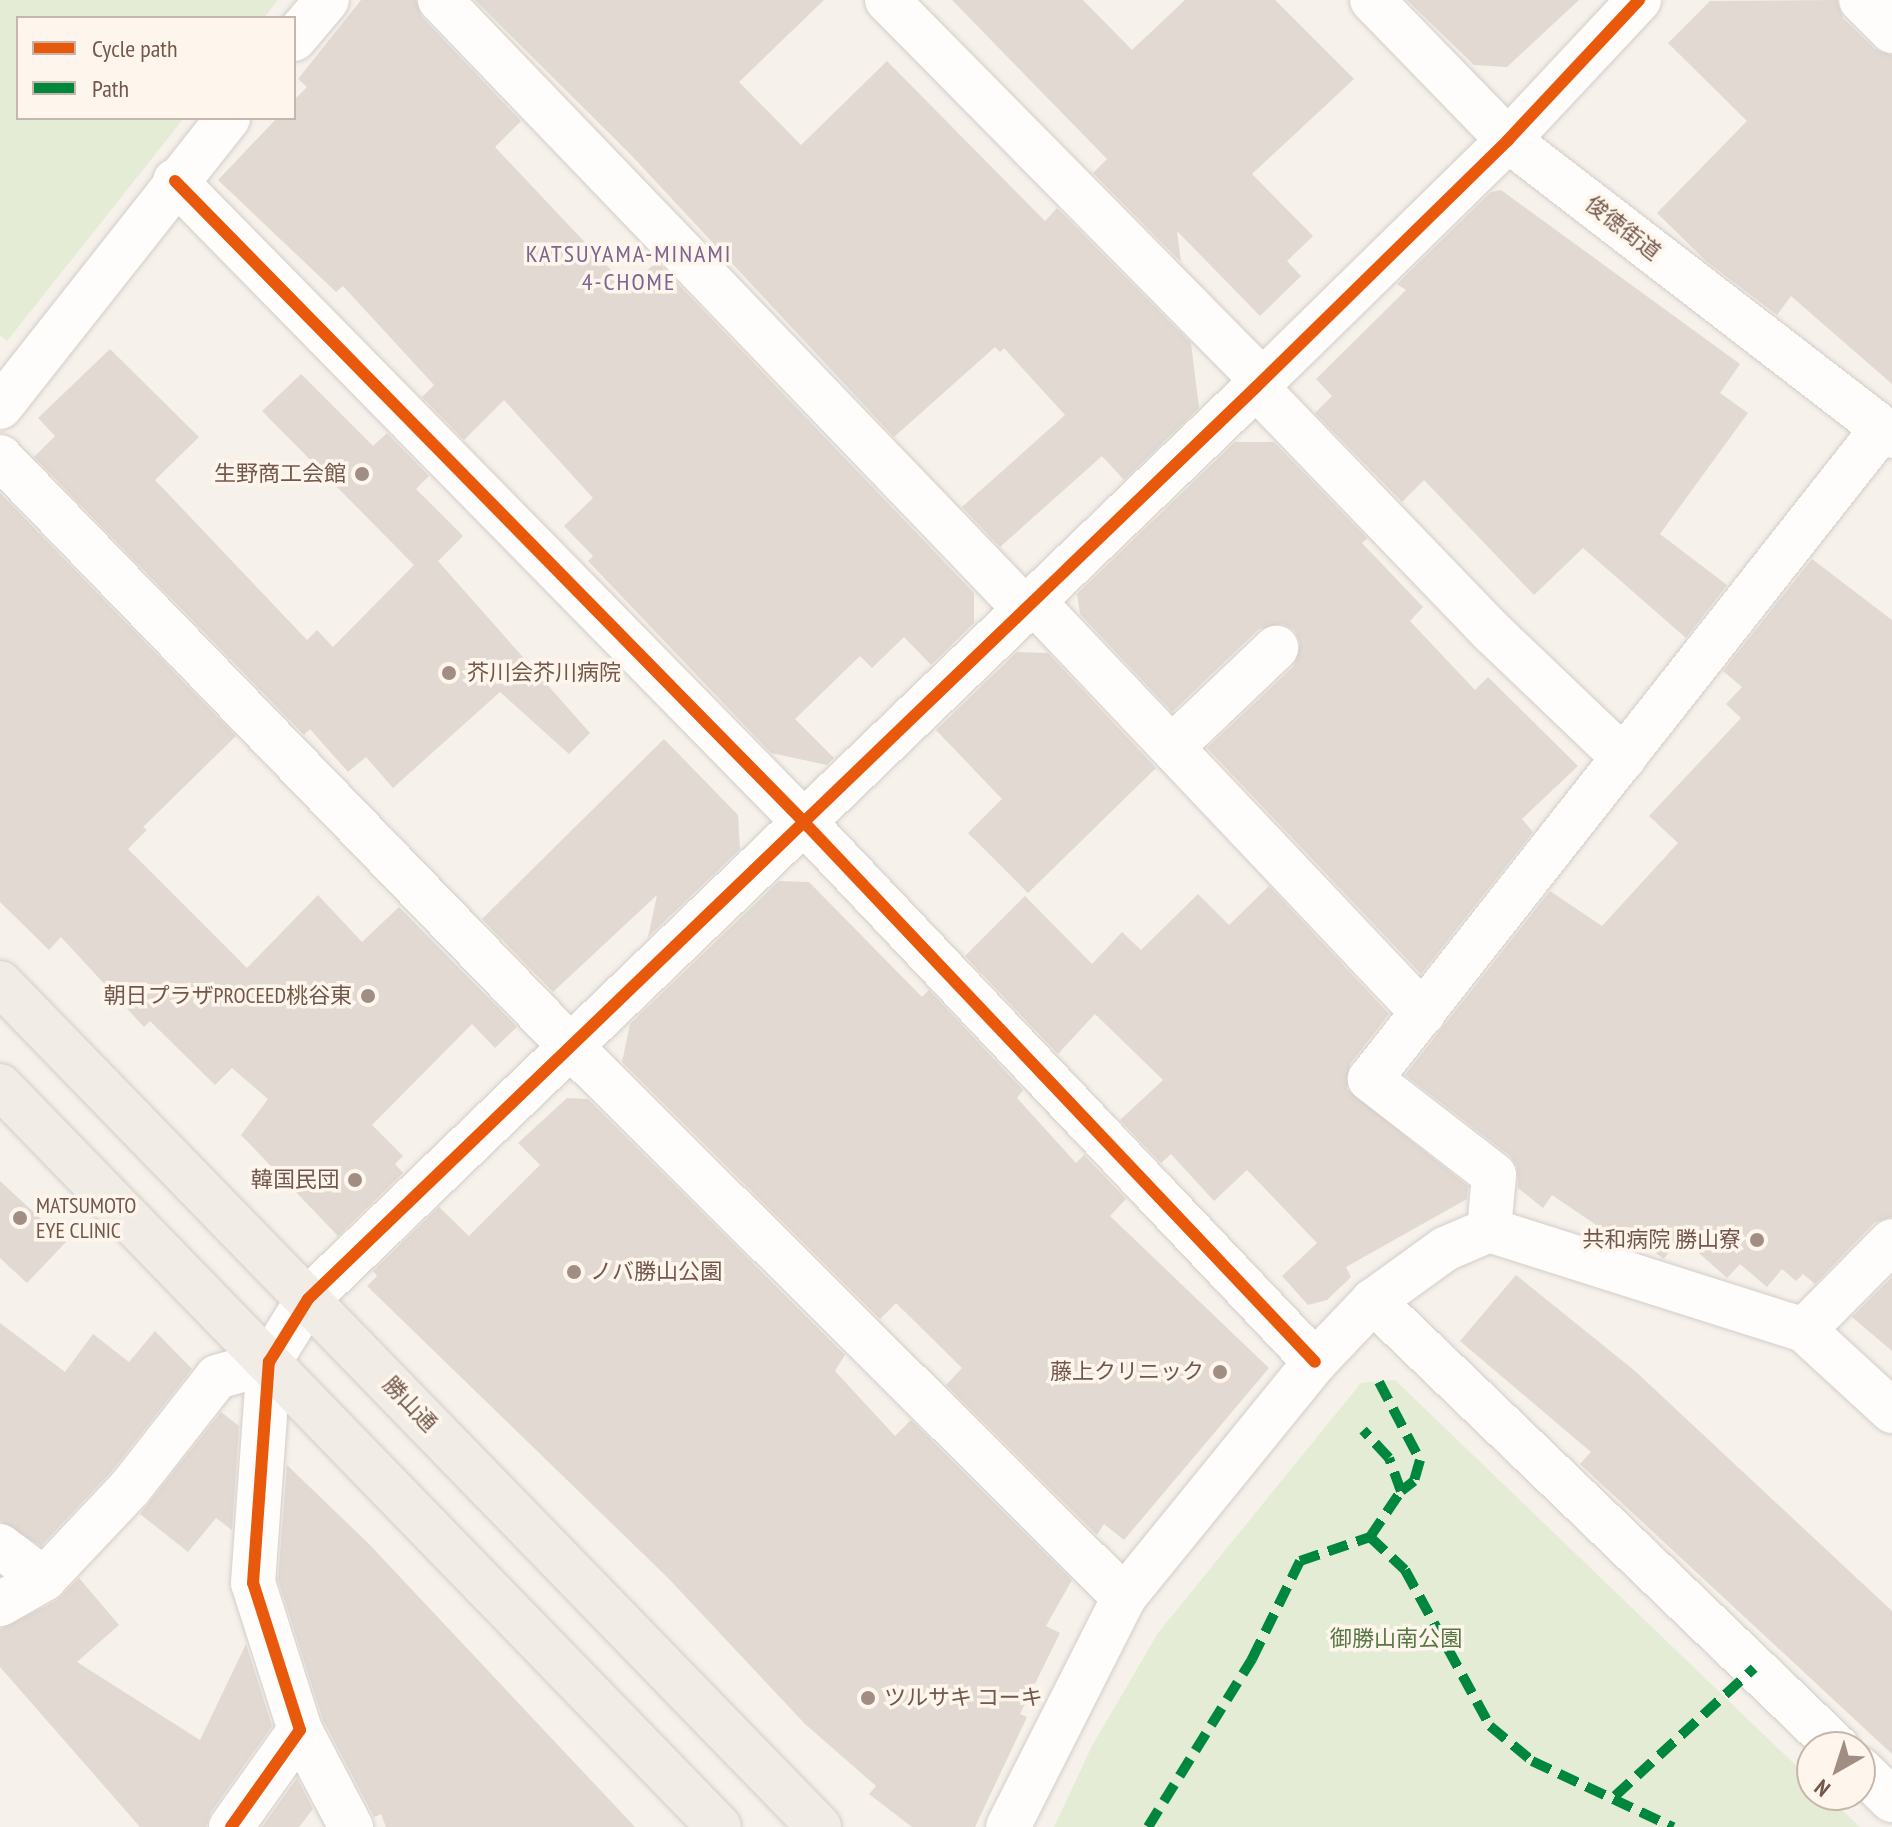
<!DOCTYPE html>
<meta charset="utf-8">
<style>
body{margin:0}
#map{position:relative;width:1892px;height:1827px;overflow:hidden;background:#f6f1eb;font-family:"PT Sans Narrow","Noto Sans JP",sans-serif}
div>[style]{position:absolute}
.green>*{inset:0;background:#e4ecd6}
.building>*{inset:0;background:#e2d9d3}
.roads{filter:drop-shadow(0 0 2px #d4cdc8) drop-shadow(0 0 2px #d4cdc8)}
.street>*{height:44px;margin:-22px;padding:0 22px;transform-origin:22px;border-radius:22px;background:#fefdfc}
.primary>*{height:44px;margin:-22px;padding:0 22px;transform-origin:22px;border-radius:22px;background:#f1ece6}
.quiet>*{height:10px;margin-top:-5px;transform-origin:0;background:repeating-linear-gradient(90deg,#00873e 0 20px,transparent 0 30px)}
.cycleway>*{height:12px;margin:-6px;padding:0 6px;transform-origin:6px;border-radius:6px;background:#e8590c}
.dots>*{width:22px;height:22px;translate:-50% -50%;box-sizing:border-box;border:4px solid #fef6ec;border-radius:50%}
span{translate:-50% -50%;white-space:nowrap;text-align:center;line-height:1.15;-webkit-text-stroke:7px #fef6ec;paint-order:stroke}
.street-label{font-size:22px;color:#73574c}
.poi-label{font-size:22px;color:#73574c}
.right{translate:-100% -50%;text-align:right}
.left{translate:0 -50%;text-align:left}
.park-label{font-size:22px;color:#577845}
.neighbourhood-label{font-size:24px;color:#7e648f;letter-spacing:2px}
.legend{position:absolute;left:16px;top:16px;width:280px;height:104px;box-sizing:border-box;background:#fef6ec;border:2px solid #c6b6ac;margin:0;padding:10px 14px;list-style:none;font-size:24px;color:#73574c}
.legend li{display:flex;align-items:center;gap:16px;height:40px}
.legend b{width:40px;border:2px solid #c6b6ac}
.north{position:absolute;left:1796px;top:1731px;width:80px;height:80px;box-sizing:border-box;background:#fef6ec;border:2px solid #c6b6ac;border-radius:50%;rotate:219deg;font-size:22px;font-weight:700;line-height:32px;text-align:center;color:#73574c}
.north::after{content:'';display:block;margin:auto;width:28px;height:36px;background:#a18d84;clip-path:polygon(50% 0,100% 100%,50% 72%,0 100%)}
</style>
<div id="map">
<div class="green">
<i style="clip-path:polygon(0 0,278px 0,264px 18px,18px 18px,18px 118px,184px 118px,7px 341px,0 335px)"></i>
<i style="clip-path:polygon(1395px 1380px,1812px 1781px,1812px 1795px,1826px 1795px,1860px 1827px,1054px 1827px,1092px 1746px,1158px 1633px,1361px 1383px)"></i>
</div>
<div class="building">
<i style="clip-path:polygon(361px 0,416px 0,422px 17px,521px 121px,495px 147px,627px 287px,657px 262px,974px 593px,974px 623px,931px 665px,904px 637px,872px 668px,860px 656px,795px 719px,834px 758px,827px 765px,771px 753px,588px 561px,593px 556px,564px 526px,593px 498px,504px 400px,464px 440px,422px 397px,434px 385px,343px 286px,336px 292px,218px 180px,277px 118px,294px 118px,294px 100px,307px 87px,298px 79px)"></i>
<i style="clip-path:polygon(475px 0,824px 0,739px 82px,801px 145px,887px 61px,1045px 221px,1057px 208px,1191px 343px,1199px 408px,1124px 480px,1102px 456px,1000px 547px,962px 507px,1065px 415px,1004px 348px,1000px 352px,995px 347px,894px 437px,630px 154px)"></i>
<i style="clip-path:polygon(952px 0,1083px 0,1132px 50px,1185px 0,1275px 0,1354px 79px,1252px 174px,1313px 236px,1287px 261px,1301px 276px,1260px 316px,1177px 231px,1181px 262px,1093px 173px,1107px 159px)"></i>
<i style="clip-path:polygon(1407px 0,1579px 0,1507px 67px,1474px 65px)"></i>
<i style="clip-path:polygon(1837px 0,1843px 18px,1875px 49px,1892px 55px,1892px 384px,1791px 296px,1777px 315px,1706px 261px,1657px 213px,1747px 121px,1668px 43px,1710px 1px)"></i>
<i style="clip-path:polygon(1501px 190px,1740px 364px,1720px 393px,1748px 413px,1660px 534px,1727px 585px,1686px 638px,1583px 548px,1534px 595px,1424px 480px,1402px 502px,1315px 413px,1332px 396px,1316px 379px,1406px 290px,1397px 284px,1491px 192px)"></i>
<i style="clip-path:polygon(110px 349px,199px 437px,155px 480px,307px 640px,317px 630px,333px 647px,414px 565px,262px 411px,301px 374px,373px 446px,387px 433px,429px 476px,416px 489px,463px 536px,438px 561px,590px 733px,569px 754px,500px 692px,393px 788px,366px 757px,348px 772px,310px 729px,304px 735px,34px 457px,55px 436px,38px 418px)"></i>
<i style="clip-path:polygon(1235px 442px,1274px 442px,1367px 538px,1362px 543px,1423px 607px,1410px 621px,1475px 690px,1488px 677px,1578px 766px,1522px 819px,1533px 832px,1421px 974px,1207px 748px,1294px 666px,1300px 643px,1294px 630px,1282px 624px,1259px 629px,1172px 712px,1080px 614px,1077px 594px)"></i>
<i style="clip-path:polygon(0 493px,236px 736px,143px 827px,147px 830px,128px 849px,247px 968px,318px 895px,362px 942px,399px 907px,517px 1027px,495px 1048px,472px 1024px,372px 1125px,403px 1156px,395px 1164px,403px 1173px,338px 1236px,241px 1135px,268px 1099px,232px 1068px,215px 1085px,150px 1021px,144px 1027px,61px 937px,49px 950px,0 902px)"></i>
<i style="clip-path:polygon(1812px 559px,1892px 620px,1892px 1217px,1874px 1223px,1815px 1284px,1803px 1274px,1796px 1281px,1782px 1269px,1767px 1287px,1740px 1264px,1727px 1278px,1680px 1236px,1664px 1259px,1620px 1228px,1614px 1237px,1552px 1195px,1543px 1208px,1518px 1188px,1517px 1166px,1510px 1156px,1405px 1075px,1550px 891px,1602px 926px,1678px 843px,1649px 816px,1741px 718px,1726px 704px,1742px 687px,1723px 671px)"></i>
<i style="clip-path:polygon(1017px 652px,1048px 653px,1156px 768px,1028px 893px,968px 833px,1002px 799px,936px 730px)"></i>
<i style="clip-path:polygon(664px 739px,738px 815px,740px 849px,648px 937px,657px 895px,553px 992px,482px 919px)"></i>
<i style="clip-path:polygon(779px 881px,809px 882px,922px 997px,929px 990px,1023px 1090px,1017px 1098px,1076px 1163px,1084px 1155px,1126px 1199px,1110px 1216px,1269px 1368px,1124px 1540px,1104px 1524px,1097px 1535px,946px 1385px,962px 1368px,896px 1303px,880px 1319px,622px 1062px,630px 1024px)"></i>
<i style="clip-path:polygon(1269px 886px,1389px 1014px,1350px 1064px,1347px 1089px,1468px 1186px,1467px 1199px,1346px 1267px,1351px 1277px,1327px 1300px,1308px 1305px,1282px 1276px,1317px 1243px,1247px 1170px,1214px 1201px,1171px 1154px,1161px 1163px,1120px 1120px,1163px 1080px,1095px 1014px,1058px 1054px,965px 956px,1025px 896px,1092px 964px,1122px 932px,1141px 950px,1198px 894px,1229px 925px)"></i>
<i style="clip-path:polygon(567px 1098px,588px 1099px,845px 1355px,835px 1371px,895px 1436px,911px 1420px,1072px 1580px,1046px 1626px,1060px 1633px,1020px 1714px,1027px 1717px,975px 1827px,912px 1827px,869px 1794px,876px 1786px,805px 1724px,668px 1578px,367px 1286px,377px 1276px,373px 1271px,439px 1207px,469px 1236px,540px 1165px,518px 1143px)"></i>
<i style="clip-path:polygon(0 1181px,66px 1242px,27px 1283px,0 1258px)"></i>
<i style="clip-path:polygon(1516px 1275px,1635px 1371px,1892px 1611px,1892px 1754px,1580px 1464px,1591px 1452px,1460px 1341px)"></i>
<i style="clip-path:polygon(1892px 1277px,1892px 1351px,1852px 1317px)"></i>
<i style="clip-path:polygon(0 1323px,65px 1372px,93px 1334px,129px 1362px,155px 1331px,192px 1369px,111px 1472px,41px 1546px,0 1521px)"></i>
<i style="clip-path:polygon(221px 1412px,239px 1426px,232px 1530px,216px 1518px,188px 1552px,140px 1514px)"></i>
<i style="clip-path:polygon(287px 1465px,369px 1544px,635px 1827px,386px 1827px,381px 1814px,374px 1817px,323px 1720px,278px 1580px)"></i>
<i style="clip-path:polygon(79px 1578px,119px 1625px,77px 1662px,200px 1740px,246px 1644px,272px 1726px,211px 1812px,206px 1827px,140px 1827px,0 1667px,0 1629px,56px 1601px)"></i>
<i style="clip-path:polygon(297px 1778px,313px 1809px,299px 1827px,262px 1827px)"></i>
</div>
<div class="roads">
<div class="street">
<i style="left:440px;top:0;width:843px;rotate:46.15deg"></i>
<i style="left:887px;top:0;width:534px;rotate:45.38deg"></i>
<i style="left:1372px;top:0;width:195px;rotate:45.8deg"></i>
<i style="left:1508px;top:140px;width:485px;rotate:37.6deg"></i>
<i style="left:1861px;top:0;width:44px;rotate:45deg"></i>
<i style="left:294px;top:39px;width:51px;rotate:-49.8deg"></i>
<i style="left:175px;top:181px;width:895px;rotate:45.54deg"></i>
<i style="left:802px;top:820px;width:746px;rotate:46.57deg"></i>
<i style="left:1256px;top:387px;width:342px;rotate:46.1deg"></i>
<i style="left:1493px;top:633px;width:181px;rotate:43.7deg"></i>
<i style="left:0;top:407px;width:368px;rotate:-51.7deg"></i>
<i style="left:0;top:457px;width:818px;rotate:45.94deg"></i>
<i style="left:569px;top:1045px;width:783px;rotate:44.84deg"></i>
<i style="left:1032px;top:600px;width:569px;rotate:46.57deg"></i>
<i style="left:1172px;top:747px;width:144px;rotate:-43.6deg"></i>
<i style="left:1489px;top:1230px;width:55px;rotate:-84.8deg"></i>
<i style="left:1494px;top:1175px;width:157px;rotate:-142.3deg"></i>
<i style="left:1370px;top:1079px;width:827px;rotate:-51.77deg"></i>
<i style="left:1373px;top:1301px;width:644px;rotate:43.87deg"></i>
<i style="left:1804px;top:1330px;width:125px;rotate:-45.3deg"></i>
<i style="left:0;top:1546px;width:55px;rotate:36.9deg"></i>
<i style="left:0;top:1604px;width:51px;rotate:-29.6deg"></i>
<i style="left:44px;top:1579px;width:125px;rotate:-46.6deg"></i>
<i style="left:130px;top:1488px;width:141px;rotate:-51.9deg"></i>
<i style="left:217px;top:1377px;width:54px;rotate:-16.1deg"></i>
<i style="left:300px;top:1730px;width:110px;rotate:62.3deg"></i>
<i style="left:1860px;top:1769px;width:45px;rotate:44.1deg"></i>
<i style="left:231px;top:1827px;width:119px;rotate:-54.6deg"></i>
<i style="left:300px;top:1730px;width:154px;rotate:-107.7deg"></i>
<i style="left:253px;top:1583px;width:222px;rotate:-85.9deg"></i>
<i style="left:269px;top:1362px;width:74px;rotate:-58.2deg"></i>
<i style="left:308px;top:1299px;width:1315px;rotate:-43.89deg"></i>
<i style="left:1256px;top:387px;width:353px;rotate:-44.4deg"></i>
<i style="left:1508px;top:140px;width:192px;rotate:-46.9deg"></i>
<i style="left:1008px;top:1827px;width:258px;rotate:-63.2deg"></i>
<i style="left:1124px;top:1597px;width:303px;rotate:-50.9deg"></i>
<i style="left:1315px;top:1362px;width:84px;rotate:-46.4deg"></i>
<i style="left:1373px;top:1301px;width:89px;rotate:-35.8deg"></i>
<i style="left:1445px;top:1249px;width:48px;rotate:-23.4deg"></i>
<i style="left:1489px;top:1230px;width:330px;rotate:17.6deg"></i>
<i style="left:1804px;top:1330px;width:120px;rotate:42.6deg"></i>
</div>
<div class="primary">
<i style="left:0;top:983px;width:1176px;rotate:45.86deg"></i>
<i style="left:0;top:1086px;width:1032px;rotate:45.86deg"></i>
</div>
</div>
<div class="quiet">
<i style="left:1379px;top:1382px;width:88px;rotate:62.3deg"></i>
<i style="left:1420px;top:1460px;width:22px;rotate:106deg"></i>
<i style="left:1414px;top:1481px;width:16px;rotate:142deg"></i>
<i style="left:1370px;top:1537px;width:48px;rotate:43.3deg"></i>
<i style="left:1405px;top:1570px;width:178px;rotate:61.4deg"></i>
<i style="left:1490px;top:1726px;width:55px;rotate:39.8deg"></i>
<i style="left:1532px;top:1761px;width:156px;rotate:25.1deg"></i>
<i style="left:1615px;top:1796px;width:189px;rotate:-42.6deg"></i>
<i style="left:1148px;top:1827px;width:198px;rotate:-58.2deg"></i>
<i style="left:1252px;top:1659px;width:109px;rotate:-63.9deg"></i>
<i style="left:1300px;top:1561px;width:74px;rotate:-18.9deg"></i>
<i style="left:1370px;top:1537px;width:55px;rotate:-56deg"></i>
<i style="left:1401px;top:1491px;width:35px;rotate:-110deg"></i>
<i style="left:1389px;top:1458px;width:38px;rotate:-133deg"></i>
</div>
<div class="cycleway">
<i style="left:175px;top:181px;width:895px;rotate:45.54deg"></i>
<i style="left:802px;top:820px;width:746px;rotate:46.57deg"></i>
<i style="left:231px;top:1827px;width:119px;rotate:-54.6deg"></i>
<i style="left:300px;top:1730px;width:154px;rotate:-107.7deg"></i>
<i style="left:253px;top:1583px;width:222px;rotate:-85.9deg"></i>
<i style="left:269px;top:1362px;width:74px;rotate:-58.2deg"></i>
<i style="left:308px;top:1299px;width:1315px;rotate:-43.89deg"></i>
<i style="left:1256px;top:387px;width:353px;rotate:-44.4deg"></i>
<i style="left:1508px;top:140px;width:192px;rotate:-46.9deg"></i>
</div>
<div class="dots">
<i style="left:362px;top:474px;background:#a18d84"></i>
<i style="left:449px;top:673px;background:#a18d84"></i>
<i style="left:368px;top:996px;background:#a18d84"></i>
<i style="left:355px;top:1180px;background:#a18d84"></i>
<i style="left:20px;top:1218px;background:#a18d84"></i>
<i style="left:1757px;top:1240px;background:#a18d84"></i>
<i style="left:574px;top:1272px;background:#a18d84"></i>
<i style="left:1220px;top:1372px;background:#a18d84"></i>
<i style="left:868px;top:1698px;background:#a18d84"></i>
</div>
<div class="street-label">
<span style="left:1623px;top:228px;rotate:38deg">俊徳街道</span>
<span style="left:410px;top:1404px;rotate:46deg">勝山通</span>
</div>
<div class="poi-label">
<span class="right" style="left:346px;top:474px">生野商工会館</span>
<span class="left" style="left:467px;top:673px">芥川会芥川病院</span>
<span class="right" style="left:352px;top:996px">朝日プラザPROCEED桃谷東</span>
<span class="right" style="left:339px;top:1180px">韓国民団</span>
<span class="left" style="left:36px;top:1218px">MATSUMOTO<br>EYE CLINIC</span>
<span class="right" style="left:1741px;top:1240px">共和病院 勝山寮</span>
<span class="left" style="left:590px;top:1272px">ノバ勝山公園</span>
<span class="right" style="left:1204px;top:1372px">藤上クリニック</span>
<span class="left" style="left:884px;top:1698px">ツルサキ コーキ</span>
</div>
<div class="park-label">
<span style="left:1396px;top:1639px">御勝山南公園</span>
</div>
<div class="neighbourhood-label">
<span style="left:629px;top:268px">KATSUYAMA-MINAMI<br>4-CHOME</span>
</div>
<ul class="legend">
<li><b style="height:10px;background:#e8590c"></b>Cycle path</li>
<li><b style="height:10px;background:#00873e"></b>Path</li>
</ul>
<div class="north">N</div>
</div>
